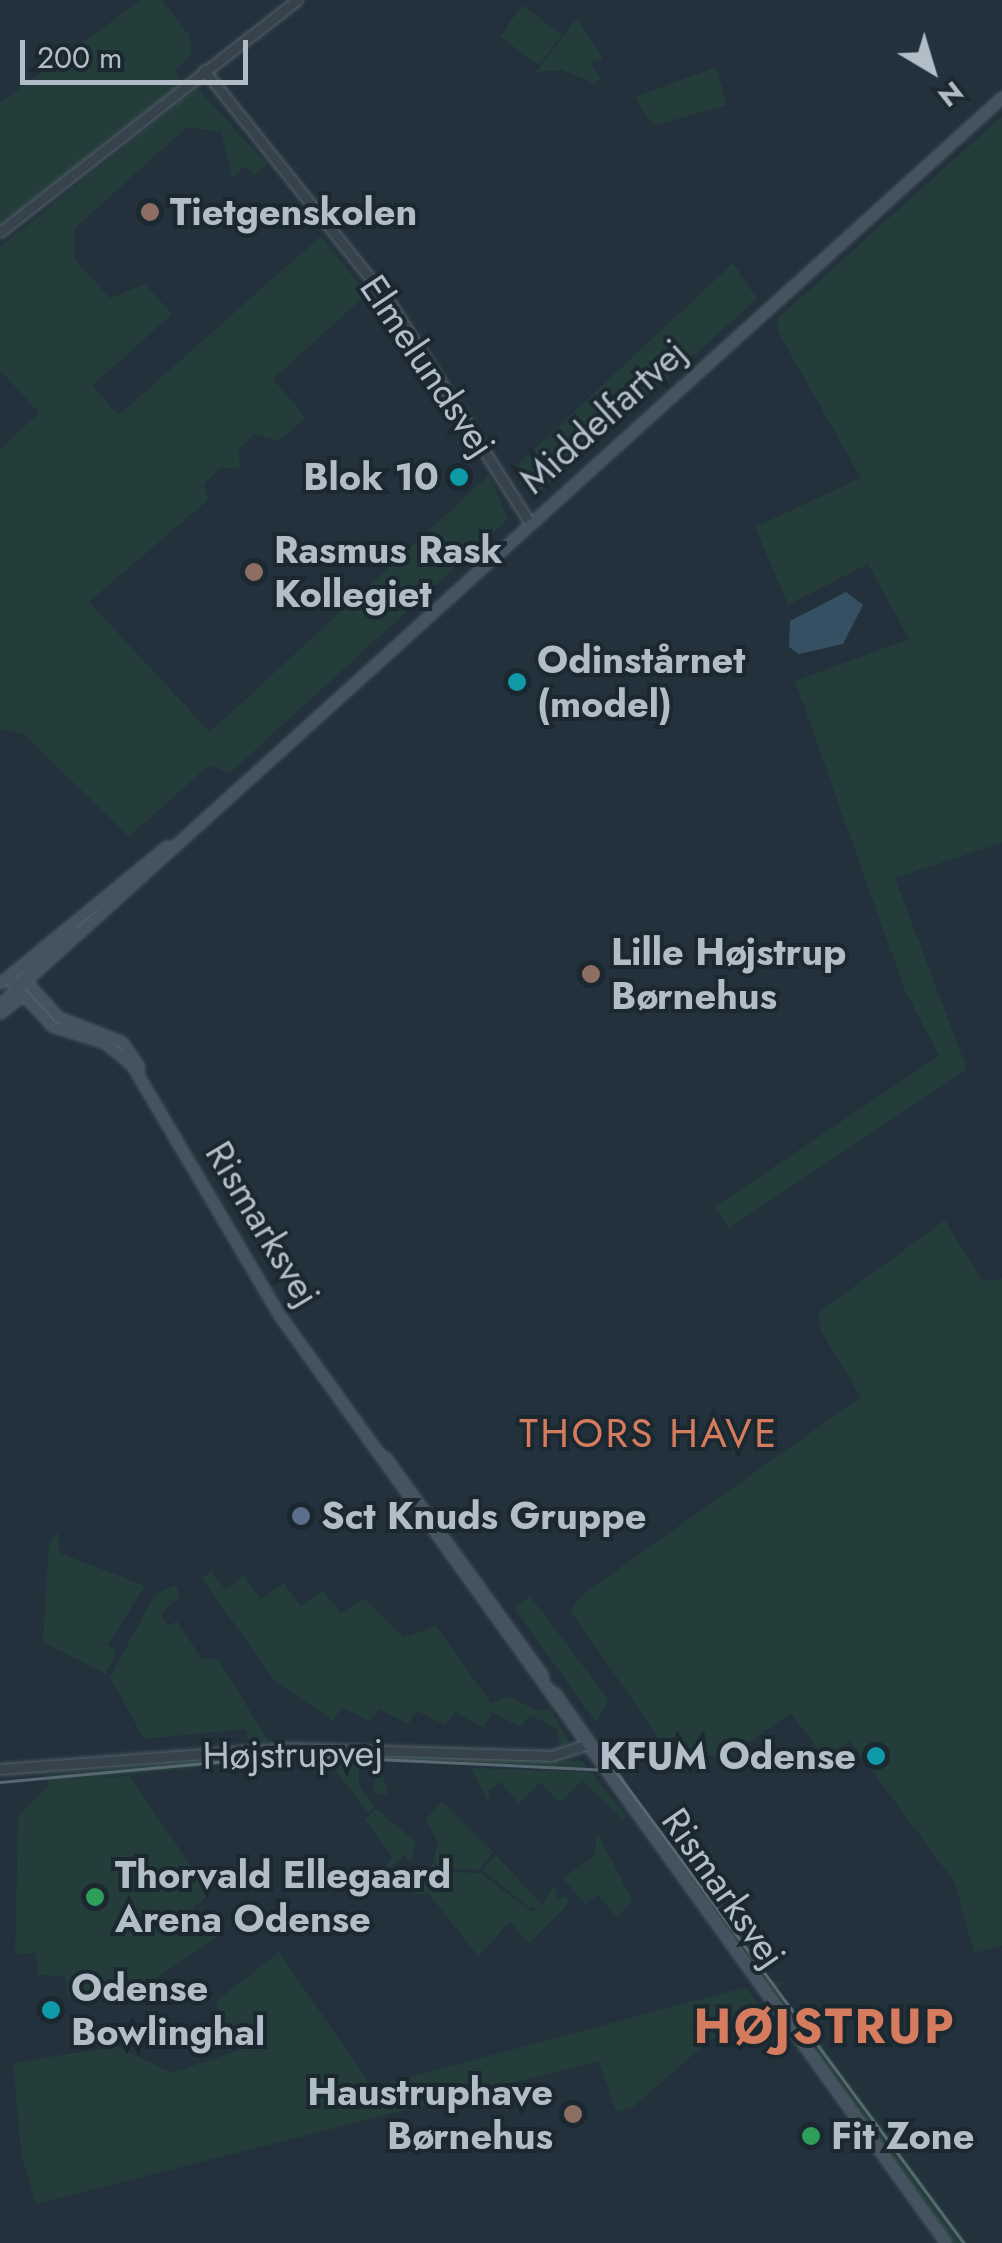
<!DOCTYPE html>
<meta charset="utf-8">
<style>
body{margin:0}
#map{position:relative;width:1002px;height:2243px;overflow:hidden;background:#22313c;font-family:Jost,sans-serif}
div>[style]{position:absolute}
.green>*{inset:0;background:#243d3b}
.water>*{inset:0;background:#355063}
.roads{filter:drop-shadow(0 0 2px #54616a) drop-shadow(0 0 2px #54616a)}
.tertiary>*{height:9px;margin:-4.5px;padding:0 4.5px;transform-origin:4.5px;border-radius:4.5px;background:#36434c}
.secondary>*{height:9px;margin:-4.5px;padding:0 4.5px;transform-origin:4.5px;border-radius:4.5px;background:#44535f}
.tram>*{height:2.5px;margin:-1.25px;padding:0 1.25px;transform-origin:1.25px;border-radius:1.25px;background:#586873}
.dots>*{width:28px;height:28px;translate:-50% -50%;box-sizing:border-box;border:5px solid #1b2830;border-radius:50%}
span{translate:-50% -50%;white-space:nowrap;text-align:center;line-height:1.15;-webkit-text-stroke:8px #1b2830;paint-order:stroke}
.poi-label{font-size:38px;color:#b1bec7;font-weight:700}
.left{translate:0 -50%;text-align:left}
.right{translate:-100% -50%;text-align:right}
.street-label{font-size:38px;color:#b1bec7}
.neighbourhood-label{font-size:40px;color:#d67c5e;letter-spacing:2.5px}
.district-label{font-size:48px;color:#d67c5e;font-weight:700;letter-spacing:2.5px}
.north{position:absolute;left:882px;top:20px;width:100px;height:100px;-webkit-text-stroke:8px #1b2830;paint-order:stroke;rotate:142deg;font-size:28px;font-weight:700;line-height:40px;text-align:center;color:#b1bec7}
.north::after{content:'';display:block;margin:auto;width:35px;height:45px;background:#b1bec7;clip-path:polygon(50% 0,100% 100%,50% 72%,0 100%)}
.scale{position:absolute;left:20px;top:40px;width:228px;height:45px;box-sizing:border-box;border:5px solid #b1bec7;border-top:0;padding-left:12px;font-size:30px;line-height:35px;white-space:nowrap;color:#b1bec7;-webkit-text-stroke:8px #1b2830;paint-order:stroke}
</style>
<div id="map">
<div class="green">
<i style="clip-path:polygon(141px 0,162px 0,189px 35px,192px 55px,175px 69px,182px 83px,0 225px,0 103px)"></i>
<i style="clip-path:polygon(522px 5px,562px 35px,539px 65px,500px 37px)"></i>
<i style="clip-path:polygon(577px 18px,603px 59px,589px 63px,601px 78px,595px 84px,562px 70px,536px 72px)"></i>
<i style="clip-path:polygon(716px 67px,727px 105px,653px 126px,635px 97px)"></i>
<i style="clip-path:polygon(197px 88px,267px 164px,255px 176px,244px 166px,232px 179px,221px 132px,187px 127px,75px 228px,75px 260px,110px 298px,145px 284px,172px 314px,92px 386px,119px 415px,321px 236px,367px 294px,273px 379px,306px 418px,278px 441px,255px 434px,239px 449px,240px 469px,220px 468px,204px 484px,208px 500px,89px 602px,210px 732px,489px 475px,508px 519px,230px 773px,209px 765px,129px 837px,24px 734px,0 729px,0 449px,39px 413px,0 370px,0 247px)"></i>
<i style="clip-path:polygon(1002px 116px,1002px 843px,895px 878px,967px 1069px,729px 1228px,714px 1207px,939px 1056px,904px 988px,795px 681px,909px 639px,868px 564px,788px 605px,755px 527px,861px 478px,777px 330px,779px 317px)"></i>
<i style="clip-path:polygon(733px 263px,757px 299px,533px 498px,514px 468px)"></i>
<i style="clip-path:polygon(945px 1220px,982px 1281px,1002px 1279px,1002px 1946px,974px 1953px,955px 1883px,850px 1741px,825px 1759px,791px 1713px,722px 1761px,699px 1751px,675px 1762px,571px 1611px,579px 1597px,861px 1397px,821px 1331px,818px 1313px)"></i>
<i style="clip-path:polygon(58px 1532px,60px 1553px,145px 1586px,108px 1644px,116px 1651px,106px 1674px,43px 1642px,49px 1541px)"></i>
<i style="clip-path:polygon(211px 1571px,225px 1589px,244px 1576px,261px 1599px,284px 1583px,301px 1606px,323px 1591px,341px 1613px,364px 1598px,404px 1637px,436px 1626px,491px 1703px,509px 1696px,537px 1711px,550px 1708px,569px 1742px,559px 1748px,557px 1729px,530px 1715px,521px 1727px,492px 1713px,483px 1727px,455px 1712px,445px 1725px,417px 1711px,408px 1724px,379px 1709px,370px 1721px,342px 1707px,333px 1721px,274px 1680px,202px 1578px)"></i>
<i style="clip-path:polygon(176px 1585px,180px 1596px,161px 1614px,168px 1626px,177px 1621px,202px 1659px,218px 1659px,269px 1742px,250px 1745px,246px 1729px,144px 1739px,110px 1677px,155px 1594px)"></i>
<i style="clip-path:polygon(530px 1596px,609px 1700px,596px 1722px,514px 1608px)"></i>
<i style="clip-path:polygon(309px 1752px,583px 1761px,587px 1769px,309px 1760px)"></i>
<i style="clip-path:polygon(261px 1754px,261px 1762px,89px 1778px,130px 1776px,210px 1894px,192px 1908px,218px 1937px,127px 1997px,68px 1996px,65px 1976px,37px 1975px,36px 1953px,15px 1954px,18px 1816px,49px 1784px,45px 1775px)"></i>
<i style="clip-path:polygon(312px 1763px,380px 1765px,388px 1795px,373px 1793px,378px 1766px,359px 1766px,359px 1786px,374px 1807px,368px 1813px,333px 1767px,316px 1777px)"></i>
<i style="clip-path:polygon(471px 1768px,591px 1772px,627px 1817px,614px 1825px,622px 1818px,582px 1781px,560px 1803px,540px 1782px,519px 1804px,500px 1782px,488px 1791px,490px 1806px)"></i>
<i style="clip-path:polygon(442px 1801px,493px 1852px,479px 1870px,431px 1868px,438px 1844px,426px 1819px)"></i>
<i style="clip-path:polygon(376px 1809px,416px 1842px,410px 1861px,405px 1855px,383px 1872px,392px 1857px,365px 1819px)"></i>
<i style="clip-path:polygon(597px 1832px,632px 1900px,617px 1917px,598px 1895px,585px 1904px,563px 1878px,595px 1856px)"></i>
<i style="clip-path:polygon(495px 1854px,542px 1905px,555px 1885px,558px 1899px,538px 1909px,525px 1905px,483px 1870px)"></i>
<i style="clip-path:polygon(692px 1867px,718px 1904px,723px 1901px,729px 1919px,739px 1921px,740px 1935px,750px 1937px,751px 1950px,757px 1946px,761px 1965px,772px 1967px,766px 1972px,772px 1981px,784px 1983px,777px 1988px,789px 2004px,779px 2011px,682px 1874px)"></i>
<i style="clip-path:polygon(429px 1871px,480px 1873px,532px 1912px,565px 1896px,570px 1902px,529px 1944px,510px 1922px,478px 1956px,428px 1893px,414px 1895px,404px 1882px)"></i>
<i style="clip-path:polygon(279px 1952px,372px 2087px,746px 1987px,773px 2024px,710px 2040px,632px 2108px,616px 2111px,599px 2061px,36px 2204px,21px 2153px,13px 2063px,116px 2046px,172px 2073px,239px 2050px,215px 2002px)"></i>
<i style="clip-path:polygon(791px 2006px,808px 2026px,968px 2243px,954px 2243px,783px 2012px)"></i>
</div>
<div class="water">
<i style="clip-path:polygon(846px 592px,863px 605px,843px 644px,799px 654px,789px 647px,790px 621px)"></i>
</div>
<div class="roads">
<div class="tertiary">
<i style="left:204px;top:70px;width:300px;rotate:51.4deg"></i>
<i style="left:391px;top:304px;width:259px;rotate:57.6deg"></i>
<i style="left:0;top:232px;width:377px;rotate:-38deg"></i>
<i style="left:0;top:1769px;width:289px;rotate:-4.2deg"></i>
<i style="left:288px;top:1748px;width:263px;rotate:1.7deg"></i>
<i style="left:551px;top:1756px;width:35px;rotate:-18deg"></i>
</div>
<div class="secondary">
<i style="left:7px;top:977px;width:67px;rotate:47.4deg"></i>
<i style="left:52px;top:1026px;width:54px;rotate:17.1deg"></i>
<i style="left:104px;top:1042px;width:36px;rotate:39deg"></i>
<i style="left:132px;top:1065px;width:291px;rotate:59.5deg"></i>
<i style="left:280px;top:1316px;width:1141px;rotate:54.3deg"></i>
<i style="left:25px;top:980px;width:50px;rotate:48.3deg"></i>
<i style="left:58px;top:1017px;width:69px;rotate:21.3deg"></i>
<i style="left:122px;top:1042px;width:30px;rotate:56deg"></i>
<i style="left:19px;top:981px;width:74px;rotate:-45deg"></i>
<i style="left:0;top:983px;width:216px;rotate:-39.4deg"></i>
<i style="left:0;top:1004px;width:1352px;rotate:-42.15deg"></i>
<i style="left:0;top:1013px;width:28px;rotate:-39deg"></i>
<i style="left:385px;top:1457px;width:269px;rotate:54.2deg"></i>
<i style="left:554px;top:1692px;width:110px;rotate:55deg"></i>
</div>
</div>
<div class="tram">
<i style="left:0;top:1782px;width:293px;rotate:-5.3deg"></i>
<i style="left:292px;top:1755px;width:323px;rotate:2.7deg"></i>
<i style="left:615px;top:1770px;width:588px;rotate:53.58deg"></i>
</div>
<div class="dots">
<i style="left:150px;top:212px;background:#8d6e63"></i>
<i style="left:459px;top:477px;background:#0f9aa8"></i>
<i style="left:254px;top:572px;background:#8d6e63"></i>
<i style="left:517px;top:682px;background:#0f9aa8"></i>
<i style="left:591px;top:974px;background:#8d6e63"></i>
<i style="left:301px;top:1516px;background:#5c6f8a"></i>
<i style="left:876px;top:1756px;background:#0f9aa8"></i>
<i style="left:95px;top:1897px;background:#2e9e5b"></i>
<i style="left:51px;top:2010px;background:#0f9aa8"></i>
<i style="left:573px;top:2114px;background:#8d6e63"></i>
<i style="left:811px;top:2136px;background:#2e9e5b"></i>
</div>
<div class="poi-label">
<span class="left" style="left:170px;top:212px">Tietgenskolen</span>
<span class="right" style="left:439px;top:477px">Blok 10</span>
<span class="left" style="left:274px;top:572px">Rasmus Rask<br>Kollegiet</span>
<span class="left" style="left:537px;top:682px">Odinstårnet<br>(model)</span>
<span class="left" style="left:611px;top:974px">Lille Højstrup<br>Børnehus</span>
<span class="left" style="left:321px;top:1516px">Sct Knuds Gruppe</span>
<span class="right" style="left:856px;top:1756px">KFUM Odense</span>
<span class="left" style="left:115px;top:1897px">Thorvald Ellegaard<br>Arena Odense</span>
<span class="left" style="left:71px;top:2010px">Odense<br>Bowlinghal</span>
<span class="right" style="left:553px;top:2114px">Haustruphave<br>Børnehus</span>
<span class="left" style="left:831px;top:2136px">Fit Zone</span>
</div>
<div class="street-label">
<span style="left:428px;top:366px;rotate:56deg">Elmelundsvej</span>
<span style="left:603px;top:416px;rotate:-42deg">Middelfartvej</span>
<span style="left:263px;top:1224px;rotate:59deg">Rismarksvej</span>
<span style="left:293px;top:1754px;rotate:-1deg">Højstrupvej</span>
<span style="left:724px;top:1888px;rotate:55deg">Rismarksvej</span>
</div>
<div class="neighbourhood-label">
<span style="left:649px;top:1433px">THORS HAVE</span>
</div>
<div class="district-label">
<span style="left:825px;top:2027px">HØJSTRUP</span>
</div>
<div class="north">N</div>
<div class="scale">200 m</div>
</div>
